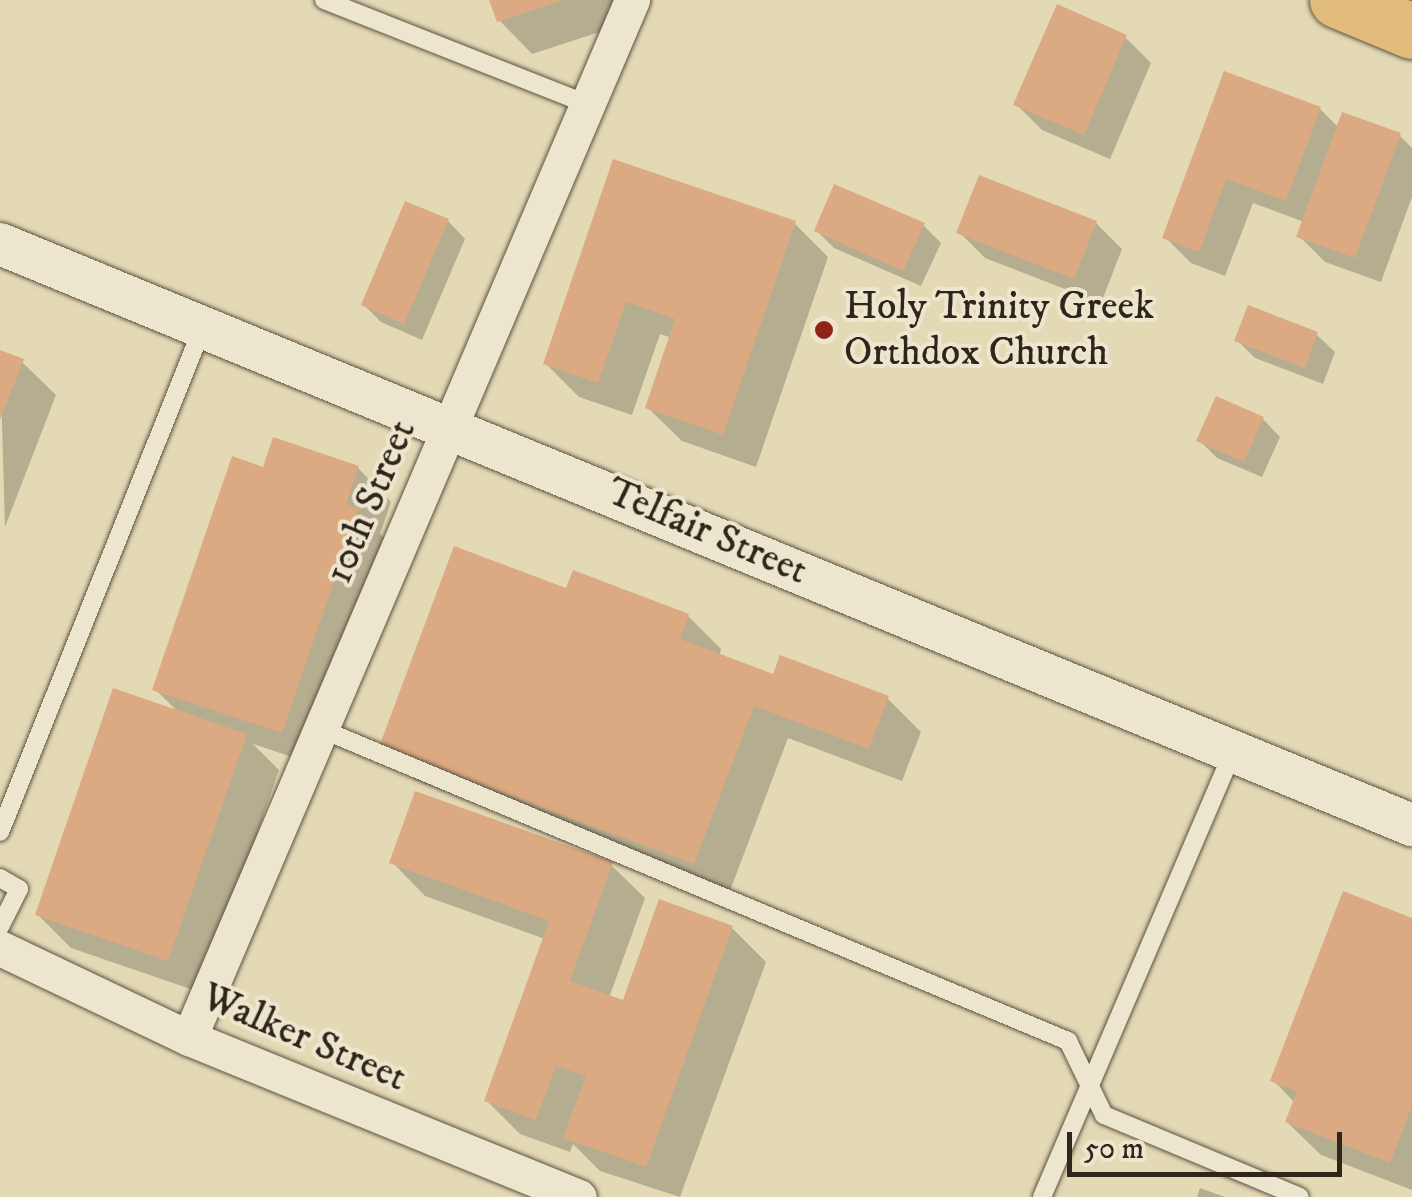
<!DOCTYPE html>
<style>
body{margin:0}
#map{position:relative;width:1412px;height:1197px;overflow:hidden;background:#e3d9b5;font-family:"IM FELL DW Pica",serif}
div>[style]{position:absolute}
.shadow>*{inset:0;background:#0003}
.building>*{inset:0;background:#dbaa82}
.roads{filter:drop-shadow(0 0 2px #5d5241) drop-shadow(0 0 2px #5d5241)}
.service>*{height:18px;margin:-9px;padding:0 9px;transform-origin:9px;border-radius:9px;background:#ede6cf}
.minor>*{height:35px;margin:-17.5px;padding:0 17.5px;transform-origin:17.5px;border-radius:17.5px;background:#ede6cf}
.tertiary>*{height:42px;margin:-21px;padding:0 21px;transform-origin:21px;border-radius:21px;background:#ede6cf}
.primary>*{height:55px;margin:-27.5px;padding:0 27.5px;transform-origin:27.5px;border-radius:27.5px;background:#e2bc7a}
.dots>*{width:28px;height:28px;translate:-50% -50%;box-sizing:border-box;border:5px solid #ede6cf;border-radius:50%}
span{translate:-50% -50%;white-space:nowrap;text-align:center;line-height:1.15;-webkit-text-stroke:8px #ede6cf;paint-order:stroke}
.poi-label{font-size:40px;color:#30251a}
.left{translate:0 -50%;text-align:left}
.street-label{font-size:40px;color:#30251a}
.scale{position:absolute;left:1067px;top:1132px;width:275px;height:45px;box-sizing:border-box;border:5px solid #30251a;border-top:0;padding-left:12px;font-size:30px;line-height:35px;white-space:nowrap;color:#30251a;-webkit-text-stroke:8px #ede6cf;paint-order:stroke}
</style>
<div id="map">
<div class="shadow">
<i style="clip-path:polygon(492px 0,624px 0,612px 28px,532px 54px,499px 20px)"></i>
<i style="clip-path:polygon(1125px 37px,1151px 63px,1110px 159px,1042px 130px,1016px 104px)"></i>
<i style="clip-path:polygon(1226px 74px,1320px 109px,1339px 128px,1399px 135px,1412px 148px,1412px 197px,1381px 282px,1325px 262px,1299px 236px,1304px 222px,1253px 203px,1225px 276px,1191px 263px,1165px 237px)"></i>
<i style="clip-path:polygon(615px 162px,794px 223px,828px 257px,756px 467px,682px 441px,648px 408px,672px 338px,660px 334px,632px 415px,579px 397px,546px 364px)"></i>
<i style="clip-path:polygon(448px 221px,465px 239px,422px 340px,381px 322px,364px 305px)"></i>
<i style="clip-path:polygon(1096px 223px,1122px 249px,1101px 303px,985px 258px,959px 232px)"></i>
<i style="clip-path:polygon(923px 225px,941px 243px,921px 286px,834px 248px,817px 231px)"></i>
<i style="clip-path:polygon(1317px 335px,1335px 352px,1323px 384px,1255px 358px,1237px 340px)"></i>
<i style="clip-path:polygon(0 353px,22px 362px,56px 395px,5px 527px)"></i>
<i style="clip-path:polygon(1263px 419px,1280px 437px,1262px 477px,1217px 458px,1199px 440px)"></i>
<i style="clip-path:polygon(358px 468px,391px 502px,380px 534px,391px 544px,316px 765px,253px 744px,279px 770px,202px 993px,71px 948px,37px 914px,180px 714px,155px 689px,264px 470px)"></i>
<i style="clip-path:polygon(568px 591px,688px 616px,721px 649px,719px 657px,774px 678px,887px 698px,921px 732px,902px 781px,788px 738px,728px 896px,415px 780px,382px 746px)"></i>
<i style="clip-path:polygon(392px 862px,611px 865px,645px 898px,609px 998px,624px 1004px,732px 928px,766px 962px,680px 1197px,600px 1171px,573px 1144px,570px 1152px,520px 1134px,487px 1101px,545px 939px,425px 896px)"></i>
<i style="clip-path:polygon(1412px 920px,1412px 1190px,1321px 1155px,1287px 1122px,1295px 1103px,1273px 1080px)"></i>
<i style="clip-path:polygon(1200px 1188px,1225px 1197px,1197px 1197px)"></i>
</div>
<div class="building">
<i style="clip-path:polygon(489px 0,560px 0,560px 1px,497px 22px)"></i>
<i style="clip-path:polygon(1057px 4px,1127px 35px,1084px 135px,1013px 105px)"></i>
<i style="clip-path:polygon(1224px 71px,1321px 107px,1286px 201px,1226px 179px,1199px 252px,1162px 238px)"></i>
<i style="clip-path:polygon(1342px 112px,1401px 133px,1355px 258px,1296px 237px)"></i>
<i style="clip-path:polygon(613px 159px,796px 221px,723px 435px,645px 408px,675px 319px,626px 302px,598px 383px,543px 364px)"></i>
<i style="clip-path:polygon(979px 175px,1097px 221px,1074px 279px,956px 233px)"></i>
<i style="clip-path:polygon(834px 184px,925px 223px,903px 271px,814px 231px)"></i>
<i style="clip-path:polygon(405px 201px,449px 219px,404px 324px,361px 305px)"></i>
<i style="clip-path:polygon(1248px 305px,1318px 332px,1305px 368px,1234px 341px)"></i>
<i style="clip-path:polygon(0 350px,24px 359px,0 420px)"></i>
<i style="clip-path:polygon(1216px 396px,1264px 417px,1244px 462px,1196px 441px)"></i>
<i style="clip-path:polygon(273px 437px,359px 466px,346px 504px,359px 508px,282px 733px,152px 690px,232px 456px,263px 467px)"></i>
<i style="clip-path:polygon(454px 546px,566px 588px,573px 570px,689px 614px,680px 639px,773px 674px,780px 655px,889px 696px,869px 749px,754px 706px,694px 864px,379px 747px)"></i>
<i style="clip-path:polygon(113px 688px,247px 734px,168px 961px,35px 915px)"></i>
<i style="clip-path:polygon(415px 791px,613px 862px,570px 981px,623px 1000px,659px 899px,733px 926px,646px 1167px,563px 1138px,586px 1076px,556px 1066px,536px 1120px,484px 1101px,549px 921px,389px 863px)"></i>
<i style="clip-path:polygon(1343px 891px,1412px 918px,1412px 1106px,1390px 1163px,1285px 1122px,1297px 1091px,1270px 1081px)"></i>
</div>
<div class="roads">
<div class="service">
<i style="left:324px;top:0;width:283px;rotate:21.6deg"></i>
<i style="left:321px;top:729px;width:810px;rotate:22.67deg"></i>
<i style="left:1068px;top:1041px;width:82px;rotate:64.1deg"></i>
<i style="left:1104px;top:1115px;width:212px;rotate:22.7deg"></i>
<i style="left:0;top:832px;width:542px;rotate:-68.12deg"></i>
<i style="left:0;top:878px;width:22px;rotate:30deg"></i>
<i style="left:19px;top:889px;width:42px;rotate:116.6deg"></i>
<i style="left:1042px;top:1197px;width:485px;rotate:-66.8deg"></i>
</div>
<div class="minor">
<i style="left:0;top:948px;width:209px;rotate:25.5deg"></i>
<i style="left:189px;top:1038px;width:421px;rotate:22.2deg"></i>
<i style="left:189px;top:1038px;width:1129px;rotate:-66.89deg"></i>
</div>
<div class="tertiary">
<i style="left:0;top:244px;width:1527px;rotate:22.37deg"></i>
</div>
<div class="primary">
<i style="left:1337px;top:0;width:81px;rotate:22.5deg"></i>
</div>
</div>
<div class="dots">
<i style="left:824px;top:330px;background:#8f2418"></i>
</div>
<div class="poi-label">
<span class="left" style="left:844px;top:330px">Holy Trinity Greek<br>Orthdox Church</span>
</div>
<div class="street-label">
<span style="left:371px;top:502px;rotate:-67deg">10th Street</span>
<span style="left:707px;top:532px;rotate:23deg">Telfair Street</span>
<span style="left:304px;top:1038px;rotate:23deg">Walker Street</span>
</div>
<div class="scale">50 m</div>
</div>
